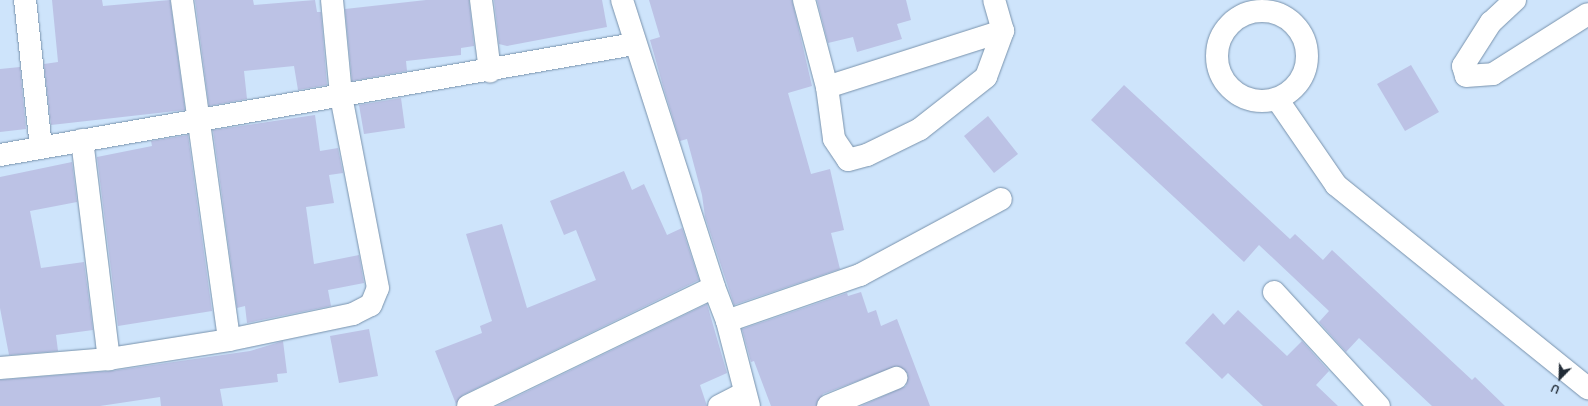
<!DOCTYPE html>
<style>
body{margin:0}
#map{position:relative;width:1588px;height:406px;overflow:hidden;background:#cee4fb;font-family:Mulish,sans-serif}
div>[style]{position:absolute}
.building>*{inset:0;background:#bcc2e5}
.roads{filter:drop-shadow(0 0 1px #7892ac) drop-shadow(0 0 1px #7892ac)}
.minor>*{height:22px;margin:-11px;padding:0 11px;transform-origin:11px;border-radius:11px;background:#fff}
.minor>.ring{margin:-11px;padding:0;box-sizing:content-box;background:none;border:22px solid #fff;border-radius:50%}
span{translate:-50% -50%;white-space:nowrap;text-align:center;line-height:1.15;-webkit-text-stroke:4px #cee4fb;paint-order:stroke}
.north{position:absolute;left:1540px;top:358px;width:40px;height:40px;-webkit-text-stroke:3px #cee4fb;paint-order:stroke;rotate:203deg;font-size:11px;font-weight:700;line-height:16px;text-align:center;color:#212b36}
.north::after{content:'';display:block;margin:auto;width:14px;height:18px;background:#212b36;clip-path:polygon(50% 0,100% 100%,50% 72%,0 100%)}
</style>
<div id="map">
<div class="building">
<i style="clip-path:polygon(52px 0,102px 0,103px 6px,170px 0,185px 110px,51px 125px,44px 64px,58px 62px)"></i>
<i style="clip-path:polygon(195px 0,253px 0,254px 5px,315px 0,317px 12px,321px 12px,327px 85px,298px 90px,294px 66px,244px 71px,247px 99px,209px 106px)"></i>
<i style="clip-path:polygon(426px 0,469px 0,474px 46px,461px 48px,461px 55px,406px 61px,407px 71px,352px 81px,345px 9px)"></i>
<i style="clip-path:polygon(494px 0,602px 0,607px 27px,507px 46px,499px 44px)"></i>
<i style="clip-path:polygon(649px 0,792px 0,812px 86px,788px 93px,811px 174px,830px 169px,844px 230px,831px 233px,840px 269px,734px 305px,705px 217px,702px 195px,687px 139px,680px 141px,663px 86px,650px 40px,660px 37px)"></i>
<i style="clip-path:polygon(817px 0,906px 0,911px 20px,897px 24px,902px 39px,857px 52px,853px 37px,828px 43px)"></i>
<i style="clip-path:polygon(1411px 65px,1439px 112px,1405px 131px,1377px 84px)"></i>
<i style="clip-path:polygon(20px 67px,26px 129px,0 132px,0 69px)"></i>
<i style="clip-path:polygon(1124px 85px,1290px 239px,1295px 234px,1323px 260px,1332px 250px,1472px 380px,1475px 377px,1505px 406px,1432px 406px,1359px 338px,1346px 352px,1319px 322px,1329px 311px,1259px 245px,1244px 262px,1091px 120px)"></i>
<i style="clip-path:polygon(401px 98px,405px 128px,364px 134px,359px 105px)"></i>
<i style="clip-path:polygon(315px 115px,320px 151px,338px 148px,343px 173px,329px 175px,334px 203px,306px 207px,314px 264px,359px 255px,364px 283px,328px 290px,331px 306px,247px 323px,245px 306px,237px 308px,213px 130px)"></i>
<i style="clip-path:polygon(988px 116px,1018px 154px,994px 173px,964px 136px)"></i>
<i style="clip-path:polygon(188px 135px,212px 311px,118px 326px,97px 157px,152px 146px,151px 141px)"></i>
<i style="clip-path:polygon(72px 162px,77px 202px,30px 211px,41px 268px,84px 262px,93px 330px,56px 335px,58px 351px,9px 355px,0 308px,0 177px)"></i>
<i style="clip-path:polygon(624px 171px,632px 190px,644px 184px,667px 235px,682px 228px,699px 280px,463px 395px,456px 404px,435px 351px,482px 333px,480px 326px,492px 321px,466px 234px,502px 224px,527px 308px,596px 280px,576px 230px,564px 235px,550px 201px)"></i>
<i style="clip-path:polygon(861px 292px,868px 313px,876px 310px,881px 326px,897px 319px,930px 406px,861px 406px,906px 386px,908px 374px,897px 366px,823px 394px,816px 406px,771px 406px,754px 361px,751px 362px,742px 329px,847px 293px,848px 296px)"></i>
<i style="clip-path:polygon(707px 304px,727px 373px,700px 385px,707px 406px,497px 406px)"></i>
<i style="clip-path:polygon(1238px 310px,1287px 356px,1302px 341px,1329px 371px,1316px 385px,1338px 406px,1263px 406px,1228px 373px,1222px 379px,1185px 343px,1213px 313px,1224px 325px)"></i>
<i style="clip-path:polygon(369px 329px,378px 376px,339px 383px,330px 336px)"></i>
<i style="clip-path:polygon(283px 341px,287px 373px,277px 374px,278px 382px,220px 389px,223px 406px,161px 406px,160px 397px,100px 406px,0 406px,0 380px,111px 371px,250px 351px)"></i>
</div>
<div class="roads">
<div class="minor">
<i style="left:25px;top:0;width:148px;rotate:83.8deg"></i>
<i style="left:182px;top:0;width:343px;rotate:82.1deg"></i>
<i style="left:481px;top:0;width:72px;rotate:82.8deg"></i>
<i style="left:622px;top:0;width:301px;rotate:72.2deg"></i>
<i style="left:714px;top:287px;width:36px;rotate:69deg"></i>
<i style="left:727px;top:321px;width:88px;rotate:75.5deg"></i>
<i style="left:804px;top:0;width:90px;rotate:75.2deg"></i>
<i style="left:827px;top:87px;width:52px;rotate:82.3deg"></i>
<i style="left:834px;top:139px;width:25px;rotate:56deg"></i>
<i style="left:848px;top:160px;width:20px;rotate:-15deg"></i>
<i style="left:867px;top:155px;width:59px;rotate:-26.1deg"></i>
<i style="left:920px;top:129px;width:84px;rotate:-38.2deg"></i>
<i style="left:986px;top:77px;width:49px;rotate:-69.7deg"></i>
<i style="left:1515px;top:0;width:33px;rotate:137deg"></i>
<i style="left:1491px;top:22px;width:52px;rotate:122.5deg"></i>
<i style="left:1463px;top:66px;width:10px;rotate:73deg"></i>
<i style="left:1466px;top:76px;width:27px;rotate:-4deg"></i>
<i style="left:1493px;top:74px;width:112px;rotate:-32.3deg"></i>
<i class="ring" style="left:1217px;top:11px;width:68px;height:68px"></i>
<i style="left:827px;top:87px;width:185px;rotate:-17.7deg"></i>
<i style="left:1003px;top:31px;width:32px;rotate:-106deg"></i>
<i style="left:1277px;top:99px;width:104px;rotate:55.5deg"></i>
<i style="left:1336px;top:185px;width:324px;rotate:38.9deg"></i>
<i style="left:82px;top:140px;width:221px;rotate:83deg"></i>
<i style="left:0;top:155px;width:644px;rotate:-9.93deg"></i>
<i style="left:1274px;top:292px;width:155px;rotate:47.4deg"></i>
<i style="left:727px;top:321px;width:141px;rotate:-19.1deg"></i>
<i style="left:860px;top:275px;width:160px;rotate:-28.3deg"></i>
<i style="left:0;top:368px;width:109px;rotate:-4.7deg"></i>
<i style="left:109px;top:359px;width:121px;rotate:-9deg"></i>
<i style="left:229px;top:340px;width:127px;rotate:-11.8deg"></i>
<i style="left:353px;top:314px;width:20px;rotate:-27deg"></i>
<i style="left:371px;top:305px;width:18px;rotate:-68deg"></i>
<i style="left:378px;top:288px;width:197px;rotate:-100.9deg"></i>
<i style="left:341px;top:95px;width:95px;rotate:-95.4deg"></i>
<i style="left:468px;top:406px;width:273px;rotate:-25.8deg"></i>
<i style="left:719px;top:406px;width:29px;rotate:-27deg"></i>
<i style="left:828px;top:406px;width:74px;rotate:-22.4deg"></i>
</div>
</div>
<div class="north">U</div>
</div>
